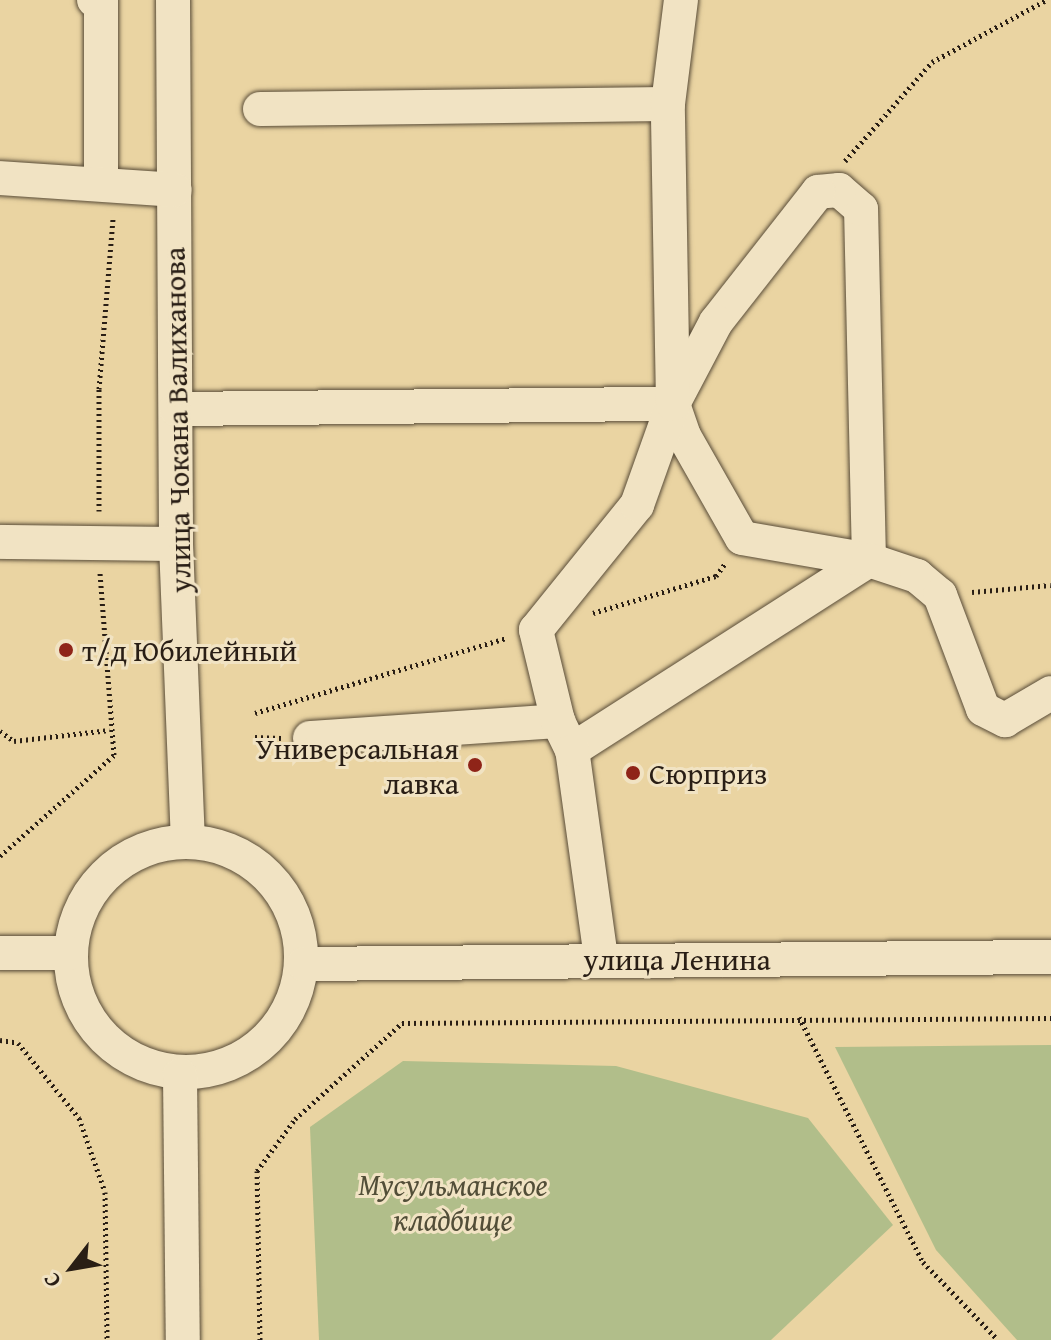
<!DOCTYPE html>
<meta charset="utf-8">
<style>
body{margin:0}
#map{position:relative;width:1051px;height:1340px;overflow:hidden;background:#ead4a2;font-family:"Gentium Book Plus",serif}
div>[style]{position:absolute}
.green>*{inset:0;background:#b1be8a}
.path>*{height:5px;margin-top:-2.5px;transform-origin:0;background:repeating-linear-gradient(90deg,#291e15 0 2px,transparent 0 6px)}
.roads{filter:drop-shadow(0 0 2px #594c38) drop-shadow(0 0 2px #594c38)}
.minor>*{height:34px;margin:-17px;padding:0 17px;transform-origin:17px;border-radius:17px;background:#f1e3c3}
.minor>.ring{margin:-17px;padding:0;box-sizing:content-box;background:none;border:34px solid #f1e3c3;border-radius:50%}
.dots>*{width:22px;height:22px;translate:-50% -50%;box-sizing:border-box;border:4px solid #f1e3c3;border-radius:50%}
span{translate:-50% -50%;white-space:nowrap;text-align:center;line-height:1.15;-webkit-text-stroke:6px #f1e3c3;paint-order:stroke}
.street-label{font-size:30px;color:#291e15}
.poi-label{font-size:30px;color:#291e15}
.left{translate:0 -50%;text-align:left}
.right{translate:-100% -50%;text-align:right}
.park-label{font-size:30px;color:#524e38;font-style:italic}
.north{position:absolute;left:32px;top:1228px;width:80px;height:80px;-webkit-text-stroke:6px #f1e3c3;paint-order:stroke;rotate:239deg;font-size:22px;font-weight:700;line-height:32px;text-align:center;color:#291e15}
.north::after{content:'';display:block;margin:auto;width:28px;height:36px;background:#291e15;clip-path:polygon(50% 0,100% 100%,50% 72%,0 100%)}
</style>
<div id="map">
<div class="green">
<i style="clip-path:polygon(1051px 1045px,1051px 1340px,1017px 1340px,936px 1250px,835px 1047px)"></i>
<i style="clip-path:polygon(403px 1061px,616px 1066px,808px 1118px,893px 1225px,771px 1340px,319px 1340px,310px 1127px)"></i>
</div>
<div class="path">
<i style="left:845px;top:161px;width:132px;rotate:-48.7deg"></i>
<i style="left:932px;top:62px;width:130px;rotate:-28.5deg"></i>
<i style="left:99px;top:511px;width:122px;rotate:-90deg"></i>
<i style="left:99px;top:389px;width:173px;rotate:-85.3deg"></i>
<i style="left:972px;top:592px;width:79px;rotate:-5.1deg"></i>
<i style="left:593px;top:613px;width:128px;rotate:-16.7deg"></i>
<i style="left:716px;top:576px;width:17px;rotate:-54deg"></i>
<i style="left:255px;top:713px;width:262px;rotate:-16.6deg"></i>
<i style="left:0;top:731px;width:17px;rotate:36deg"></i>
<i style="left:14px;top:741px;width:96px;rotate:-6.6deg"></i>
<i style="left:255px;top:737px;width:26px;rotate:2deg"></i>
<i style="left:0;top:856px;width:152px;rotate:-41.5deg"></i>
<i style="left:114px;top:755px;width:183px;rotate:-94.4deg"></i>
<i style="left:799px;top:1017px;width:275px;rotate:63.2deg"></i>
<i style="left:923px;top:1262px;width:108px;rotate:46.1deg"></i>
<i style="left:0;top:1040px;width:18px;rotate:9deg"></i>
<i style="left:18px;top:1043px;width:97px;rotate:50.9deg"></i>
<i style="left:79px;top:1118px;width:78px;rotate:70.6deg"></i>
<i style="left:105px;top:1192px;width:148px;rotate:89.2deg"></i>
<i style="left:260px;top:1340px;width:169px;rotate:-91deg"></i>
<i style="left:257px;top:1171px;width:64px;rotate:-53.8deg"></i>
<i style="left:295px;top:1119px;width:144px;rotate:-41.9deg"></i>
<i style="left:402px;top:1023px;width:649px;rotate:-0.44deg"></i>
</div>
<div class="roads">
<div class="minor">
<i style="left:94px;top:0;width:7px"></i>
<i style="left:101px;top:0;width:182px;rotate:90deg"></i>
<i style="left:173px;top:0;width:544px;rotate:89.68deg"></i>
<i style="left:176px;top:544px;width:295px;rotate:87.7deg"></i>
<i style="left:260px;top:109px;width:408px;rotate:-0.7deg"></i>
<i style="left:0;top:178px;width:175px;rotate:3.9deg"></i>
<i style="left:176px;top:409px;width:497px;rotate:-0.6deg"></i>
<i style="left:0;top:542px;width:176px;rotate:0.7deg"></i>
<i style="left:310px;top:738px;width:249px;rotate:-3.9deg"></i>
<i style="left:572px;top:750px;width:353px;rotate:-32.6deg"></i>
<i style="left:869px;top:560px;width:351px;rotate:-91.3deg"></i>
<i style="left:861px;top:209px;width:29px;rotate:-139deg"></i>
<i style="left:839px;top:190px;width:21px;rotate:175deg"></i>
<i style="left:818px;top:192px;width:165px;rotate:128.1deg"></i>
<i style="left:716px;top:322px;width:93px;rotate:117.7deg"></i>
<i style="left:673px;top:404px;width:34px;rotate:71deg"></i>
<i style="left:684px;top:436px;width:117px;rotate:60.4deg"></i>
<i style="left:742px;top:538px;width:129px;rotate:9.8deg"></i>
<i style="left:869px;top:560px;width:51px;rotate:18.4deg"></i>
<i style="left:917px;top:576px;width:30px;rotate:40deg"></i>
<i style="left:940px;top:595px;width:122px;rotate:69.3deg"></i>
<i style="left:983px;top:709px;width:25px;rotate:27deg"></i>
<i style="left:1005px;top:720px;width:53px;rotate:-30.4deg"></i>
<i class="ring" style="left:71px;top:842px;width:196px;height:196px"></i>
<i style="left:0;top:953px;width:68px"></i>
<i style="left:601px;top:958px;width:210px;rotate:-97.9deg"></i>
<i style="left:572px;top:750px;width:32px;rotate:-116deg"></i>
<i style="left:558px;top:721px;width:94px;rotate:-103.6deg"></i>
<i style="left:536px;top:630px;width:161px;rotate:-51.1deg"></i>
<i style="left:637px;top:505px;width:107px;rotate:-70.4deg"></i>
<i style="left:673px;top:404px;width:300px;rotate:-91deg"></i>
<i style="left:668px;top:104px;width:105px;rotate:-82.9deg"></i>
<i style="left:304px;top:964px;width:747px;rotate:-0.54deg"></i>
<i style="left:180px;top:1075px;width:265px;rotate:89.4deg"></i>
</div>
</div>
<div class="dots">
<i style="left:66px;top:650px;background:#8f2418"></i>
<i style="left:475px;top:765px;background:#8f2418"></i>
<i style="left:633px;top:773px;background:#8f2418"></i>
</div>
<div class="street-label">
<span style="left:177px;top:420px;rotate:-91deg">улица Чокана Валиханова</span>
<span style="left:677px;top:959px">улица Ленина</span>
</div>
<div class="poi-label">
<span class="left" style="left:82px;top:650px">т/д Юбилейный</span>
<span class="right" style="left:459px;top:765px">Универсальная<br>лавка</span>
<span class="left" style="left:649px;top:773px">Сюрприз</span>
</div>
<div class="park-label">
<span style="left:453px;top:1201px">Мусульманское<br>кладбище</span>
</div>
<div class="north">С</div>
</div>
